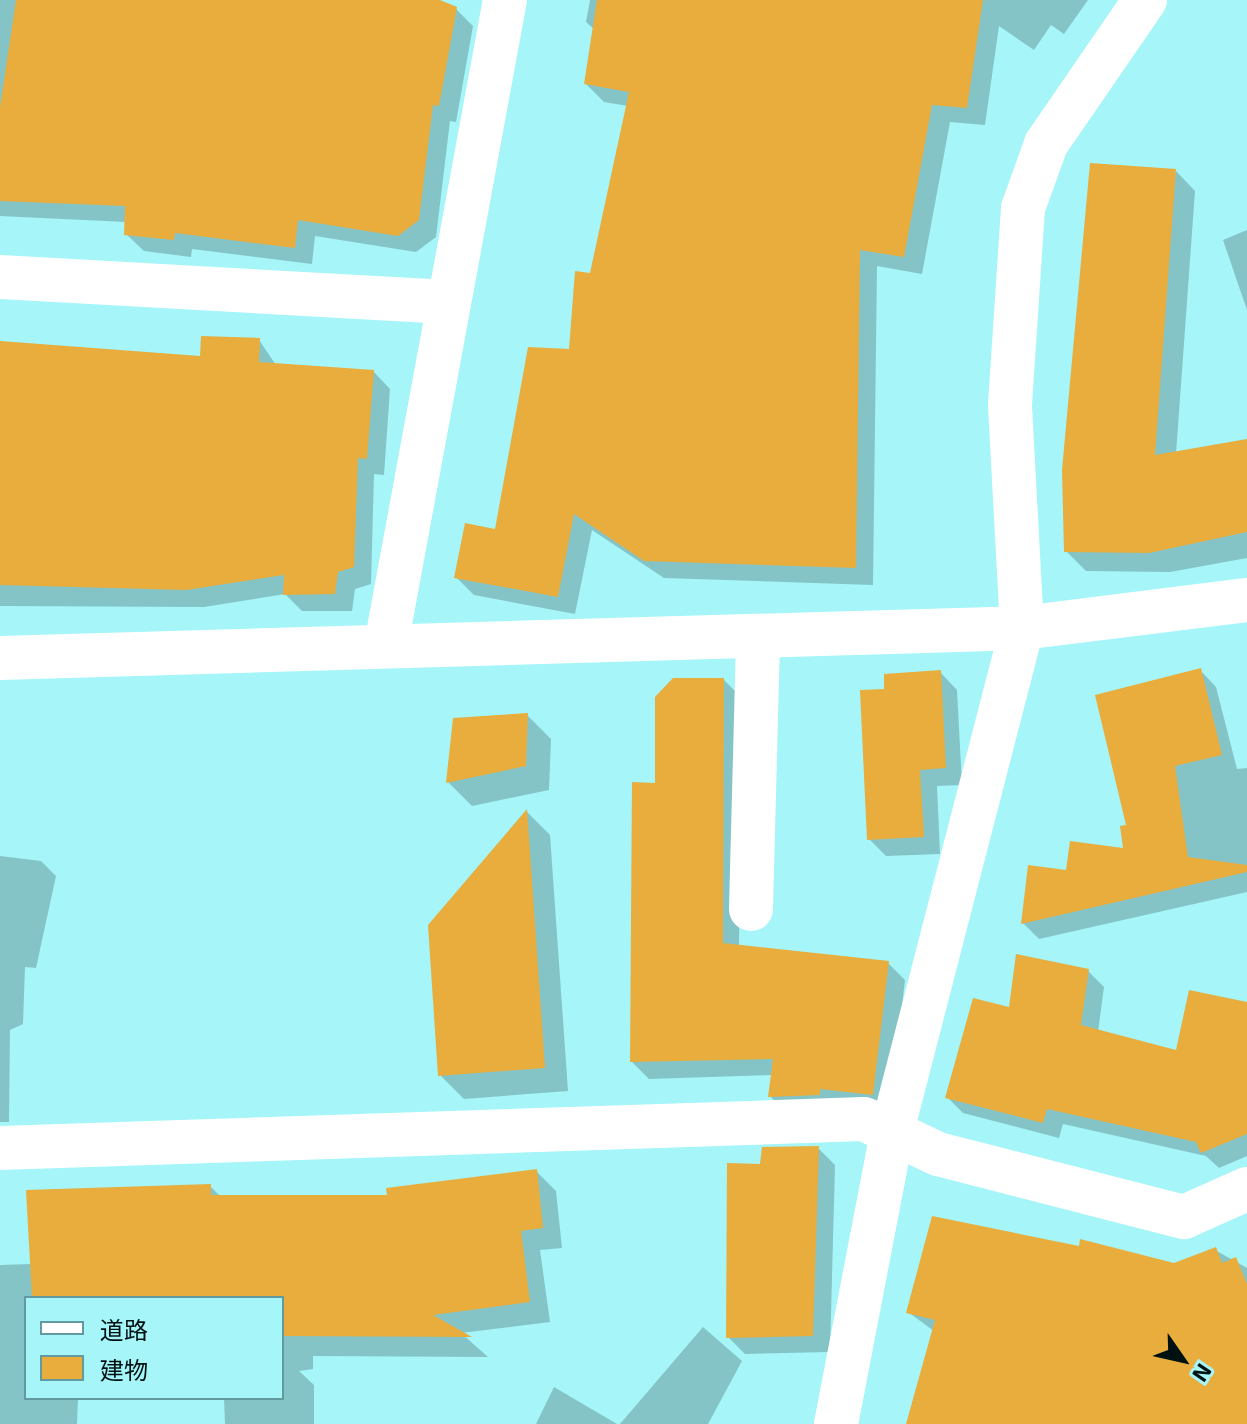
<!DOCTYPE html>
<meta charset="utf-8">
<style>
body{margin:0}
#map{position:relative;width:1247px;height:1424px;overflow:hidden;background:#a5f5f9;font-family:"Exo 2","Noto Sans JP",sans-serif}
div>[style]{position:absolute}
.shadow>*{inset:0;background:#0003}
.building>*{inset:0;background:#e8ad3c}
.minor>*{height:44px;margin:-22px;padding:0 22px;transform-origin:22px;border-radius:22px;background:#fff}
span{translate:-50% -50%;white-space:nowrap;text-align:center;line-height:1.15;-webkit-text-stroke:6px #a5f5f9;paint-order:stroke}
.legend{position:absolute;left:24px;top:1296px;width:260px;height:104px;box-sizing:border-box;background:#a5f5f9;border:2px solid #639a9d;margin:0;padding:10px 14px;list-style:none;font-size:24px;color:#001112}
.legend li{display:flex;align-items:center;gap:16px;height:40px}
.legend b{width:40px;border:2px solid #639a9d}
.north{position:absolute;left:1143px;top:1320px;width:80px;height:80px;-webkit-text-stroke:6px #a5f5f9;paint-order:stroke;rotate:124deg;font-size:22px;font-weight:700;line-height:32px;text-align:center;color:#001112}
.north::after{content:'';display:block;margin:auto;width:28px;height:36px;background:#001112;clip-path:polygon(50% 0,100% 100%,50% 72%,0 100%)}
</style>
<div id="map">
<div class="shadow">
<i style="clip-path:polygon(0 0,339px 0,456px 9px,473px 26px,456px 122px,450px 121px,436px 237px,416px 252px,315px 236px,312px 264px,192px 249px,191px 257px,144px 251px,126px 234px,126px 222px,0 216px)"></i>
<i style="clip-path:polygon(590px 0,1088px 0,1064px 34px,1051px 25px,1034px 50px,999px 26px,985px 125px,950px 122px,922px 274px,877px 266px,873px 585px,664px 578px,592px 530px,575px 614px,474px 595px,456px 577px,496px 531px,571px 351px,592px 276px,628px 106px,604px 102px,586px 84px,595px 30px,586px 22px)"></i>
<i style="clip-path:polygon(1176px 171px,1195px 191px,1176px 454px,1247px 441px,1247px 558px,1170px 572px,1086px 571px,1066px 551px)"></i>
<i style="clip-path:polygon(1247px 230px,1247px 310px,1223px 240px)"></i>
<i style="clip-path:polygon(259px 340px,276px 365px,373px 371px,390px 389px,384px 475px,374px 474px,371px 584px,355px 589px,352px 611px,302px 611px,285px 594px,204px 607px,0 606px,0 343px,202px 359px)"></i>
<i style="clip-path:polygon(1200px 670px,1216px 687px,1237px 769px,1247px 768px,1247px 892px,1039px 939px,1023px 923px,1068px 872px,1126px 851px,1129px 827px)"></i>
<i style="clip-path:polygon(940px 672px,957px 690px,962px 785px,937px 786px,940px 854px,886px 856px,869px 839px,886px 690px)"></i>
<i style="clip-path:polygon(724px 680px,741px 697px,739px 947px,888px 963px,905px 980px,890px 1111px,787px 1114px,770px 1096px,773px 1075px,649px 1079px,632px 1062px,657px 785px)"></i>
<i style="clip-path:polygon(527px 715px,551px 739px,549px 790px,472px 806px,448px 782px)"></i>
<i style="clip-path:polygon(527px 812px,550px 835px,568px 1091px,464px 1099px,440px 1075px)"></i>
<i style="clip-path:polygon(0 856px,41px 861px,56px 876px,36px 968px,25px 967px,23px 1024px,10px 1030px,9px 1122px,0 1122px)"></i>
<i style="clip-path:polygon(1088px 971px,1104px 987px,1098px 1032px,1178px 1052px,1247px 1004px,1247px 1156px,1219px 1168px,1206px 1156px,1063px 1124px,1059px 1138px,963px 1113px,947px 1097px,1011px 1009px)"></i>
<i style="clip-path:polygon(818px 1148px,835px 1165px,830px 1352px,745px 1354px,728px 1337px,761px 1166px)"></i>
<i style="clip-path:polygon(536px 1171px,556px 1191px,562px 1248px,540px 1250px,550px 1322px,461px 1333px,488px 1357px,313px 1356px,313px 1369px,299px 1371px,314px 1385px,314px 1424px,225px 1424px,224px 1398px,282px 1398px,282px 1298px,26px 1298px,26px 1398px,78px 1398px,77px 1424px,0 1424px,0 1265px,32px 1264px,210px 1186px,221px 1197px,389px 1197px)"></i>
<i style="clip-path:polygon(1215px 1250px,1247px 1268px,1247px 1424px,908px 1424px,934px 1331px,908px 1312px,1175px 1265px)"></i>
<i style="clip-path:polygon(703px 1327px,742px 1361px,708px 1424px,620px 1424px)"></i>
<i style="clip-path:polygon(554px 1387px,617px 1424px,536px 1424px)"></i>
</div>
<div class="building">
<i style="clip-path:polygon(16px 0,440px 0,457px 7px,439px 106px,433px 105px,419px 220px,398px 236px,298px 220px,295px 248px,175px 233px,174px 240px,124px 235px,125px 206px,0 201px,0 107px)"></i>
<i style="clip-path:polygon(597px 0,983px 0,967px 108px,932px 105px,904px 257px,860px 250px,856px 568px,644px 561px,574px 514px,558px 597px,454px 578px,465px 523px,495px 529px,528px 347px,569px 349px,575px 271px,590px 273px,629px 92px,584px 84px)"></i>
<i style="clip-path:polygon(1090px 163px,1176px 169px,1155px 455px,1247px 439px,1247px 532px,1149px 553px,1064px 552px,1062px 470px)"></i>
<i style="clip-path:polygon(201px 336px,260px 338px,259px 362px,374px 370px,367px 459px,358px 458px,354px 567px,338px 572px,335px 594px,283px 595px,284px 575px,186px 590px,0 585px,0 341px,200px 356px)"></i>
<i style="clip-path:polygon(1201px 668px,1222px 755px,1175px 766px,1188px 857px,1247px 865px,1247px 872px,1021px 924px,1028px 865px,1066px 870px,1070px 841px,1123px 848px,1120px 826px,1126px 825px,1095px 695px)"></i>
<i style="clip-path:polygon(941px 670px,946px 768px,920px 770px,924px 837px,867px 840px,860px 690px,884px 689px,884px 674px)"></i>
<i style="clip-path:polygon(673px 678px,724px 678px,723px 943px,889px 961px,873px 1095px,820px 1089px,820px 1095px,768px 1097px,773px 1059px,630px 1062px,632px 782px,655px 783px,655px 697px)"></i>
<i style="clip-path:polygon(528px 713px,526px 766px,446px 783px,453px 718px)"></i>
<i style="clip-path:polygon(527px 809px,545px 1068px,438px 1076px,428px 925px)"></i>
<i style="clip-path:polygon(1016px 954px,1089px 969px,1081px 1025px,1176px 1050px,1189px 990px,1247px 1002px,1247px 1134px,1201px 1153px,1196px 1142px,1047px 1109px,1043px 1123px,945px 1098px,973px 998px,1009px 1007px)"></i>
<i style="clip-path:polygon(819px 1146px,813px 1336px,726px 1338px,727px 1163px,760px 1164px,762px 1147px)"></i>
<i style="clip-path:polygon(537px 1169px,543px 1228px,521px 1231px,530px 1302px,433px 1315px,472px 1337px,282px 1336px,282px 1298px,32px 1298px,26px 1190px,211px 1184px,211px 1195px,387px 1195px,386px 1188px)"></i>
<i style="clip-path:polygon(932px 1216px,1079px 1246px,1080px 1239px,1174px 1263px,1216px 1247px,1222px 1263px,1236px 1257px,1247px 1284px,1247px 1424px,906px 1424px,935px 1320px,906px 1313px)"></i>
</div>
<div class="minor">
<i style="left:0;top:277px;width:449px;rotate:3.2deg"></i>
<i style="left:386px;top:645px;width:656px;rotate:-79.55deg"></i>
<i style="left:0;top:658px;width:1022px;rotate:-1.68deg"></i>
<i style="left:1022px;top:628px;width:227px;rotate:-7.1deg"></i>
<i style="left:751px;top:909px;width:272px;rotate:-88.5deg"></i>
<i style="left:0;top:1148px;width:864px;rotate:-1.92deg"></i>
<i style="left:864px;top:1119px;width:82px;rotate:25.3deg"></i>
<i style="left:938px;top:1154px;width:254px;rotate:14.4deg"></i>
<i style="left:1184px;top:1217px;width:69px;rotate:-24deg"></i>
<i style="left:836px;top:1424px;width:302px;rotate:-79.1deg"></i>
<i style="left:893px;top:1127px;width:515px;rotate:-75.51deg"></i>
<i style="left:1022px;top:628px;width:224px;rotate:-93.1deg"></i>
<i style="left:1010px;top:404px;width:196px;rotate:-86.2deg"></i>
<i style="left:1023px;top:208px;width:68px;rotate:-70.2deg"></i>
<i style="left:1046px;top:144px;width:175px;rotate:-55.5deg"></i>
</div>
<ul class="legend">
<li><b style="height:10px;background:#fff"></b>道路</li>
<li><b style="height:22px;background:#e8ad3c"></b>建物</li>
</ul>
<div class="north">N</div>
</div>
